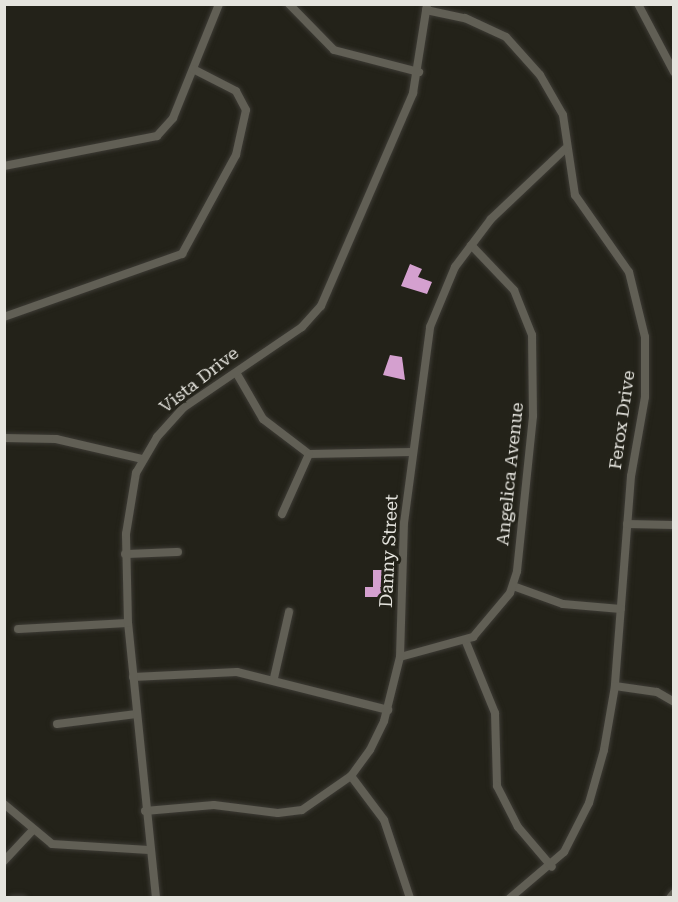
<!DOCTYPE html>
<style>
body{margin:0}
#map{position:relative;width:678px;height:902px;overflow:hidden;background:#232219;font-family:"Roboto Serif",serif}
div>[style]{position:absolute}
.building>*{inset:0;background:#d4a0cf}
.roads{filter:drop-shadow(0 0 2px #3d3b35) drop-shadow(0 0 2px #3d3b35)}
.lane>*{height:4.5px;margin:-2.25px;padding:0 2.25px;transform-origin:2.25px;border-radius:2.25px;background:#615f55}
.street>*{height:8px;margin:-4px;padding:0 4px;transform-origin:4px;border-radius:4px;background:#615f55}
span{translate:-50% -50%;white-space:nowrap;text-align:center;line-height:1.15;-webkit-text-stroke:6px #232219;paint-order:stroke}
.street-label{font-size:18px;color:#e5e4de}
.frame{position:absolute;inset:0;border:6px solid #e5e4de;pointer-events:none}
</style>
<div id="map">
<div class="building">
<i style="clip-path:polygon(410px 264px,422px 269px,418px 277px,432px 282px,427px 294px,401px 286px)"></i>
<i style="clip-path:polygon(390px 355px,402px 357px,405px 380px,383px 375px)"></i>
<i style="clip-path:polygon(373px 570px,386px 570px,388px 597px,365px 597px,365px 587px,373px 587px)"></i>
</div>
<div class="roads">
<div class="lane">
<i style="left:12px;top:898px;width:12px"></i>
</div>
<div class="street">
<i style="left:289px;top:4px;width:64px;rotate:45.6deg"></i>
<i style="left:334px;top:50px;width:88px;rotate:14.5deg"></i>
<i style="left:638px;top:4px;width:77px;rotate:62.1deg"></i>
<i style="left:426px;top:10px;width:40px;rotate:12deg"></i>
<i style="left:465px;top:18px;width:45px;rotate:24.9deg"></i>
<i style="left:506px;top:37px;width:51px;rotate:48.2deg"></i>
<i style="left:540px;top:75px;width:46px;rotate:60.1deg"></i>
<i style="left:563px;top:115px;width:81px;rotate:81.5deg"></i>
<i style="left:575px;top:195px;width:94px;rotate:55deg"></i>
<i style="left:629px;top:272px;width:67px;rotate:76.2deg"></i>
<i style="left:645px;top:337px;width:60px;rotate:90deg"></i>
<i style="left:645px;top:397px;width:80px;rotate:100deg"></i>
<i style="left:631px;top:476px;width:211px;rotate:94.4deg"></i>
<i style="left:615px;top:686px;width:65px;rotate:99.8deg"></i>
<i style="left:604px;top:750px;width:55px;rotate:105.8deg"></i>
<i style="left:589px;top:803px;width:55px;rotate:117deg"></i>
<i style="left:564px;top:852px;width:71px;rotate:139.6deg"></i>
<i style="left:4px;top:166px;width:156px;rotate:-11.1deg"></i>
<i style="left:157px;top:136px;width:24px;rotate:-48deg"></i>
<i style="left:173px;top:118px;width:123px;rotate:-68deg"></i>
<i style="left:4px;top:317px;width:189px;rotate:-19.5deg"></i>
<i style="left:182px;top:254px;width:113px;rotate:-61.4deg"></i>
<i style="left:236px;top:155px;width:46px;rotate:-77.5deg"></i>
<i style="left:246px;top:110px;width:21px;rotate:-118deg"></i>
<i style="left:236px;top:91px;width:48px;rotate:-152.9deg"></i>
<i style="left:237px;top:374px;width:52px;rotate:60deg"></i>
<i style="left:263px;top:419px;width:58px;rotate:37.3deg"></i>
<i style="left:309px;top:454px;width:103px;rotate:-1.1deg"></i>
<i style="left:4px;top:438px;width:52px;rotate:1.1deg"></i>
<i style="left:56px;top:439px;width:88px;rotate:13.1deg"></i>
<i style="left:282px;top:514px;width:66px;rotate:-65.8deg"></i>
<i style="left:627px;top:524px;width:47px;rotate:1.2deg"></i>
<i style="left:125px;top:554px;width:53px;rotate:-2.2deg"></i>
<i style="left:513px;top:586px;width:53px;rotate:19.8deg"></i>
<i style="left:563px;top:604px;width:58px;rotate:4.9deg"></i>
<i style="left:18px;top:629px;width:110px;rotate:-3.1deg"></i>
<i style="left:466px;top:642px;width:77px;rotate:67.8deg"></i>
<i style="left:495px;top:713px;width:73px;rotate:88.4deg"></i>
<i style="left:497px;top:786px;width:46px;rotate:62.9deg"></i>
<i style="left:518px;top:827px;width:52px;rotate:49.6deg"></i>
<i style="left:400px;top:657px;width:76px;rotate:-15.3deg"></i>
<i style="left:473px;top:637px;width:57px;rotate:-49.9deg"></i>
<i style="left:510px;top:593px;width:23px;rotate:-72deg"></i>
<i style="left:517px;top:571px;width:156px;rotate:-84.1deg"></i>
<i style="left:533px;top:416px;width:81px;rotate:-90.7deg"></i>
<i style="left:532px;top:335px;width:48px;rotate:-111.8deg"></i>
<i style="left:514px;top:290px;width:62px;rotate:-133.7deg"></i>
<i style="left:133px;top:677px;width:104px;rotate:-2.8deg"></i>
<i style="left:237px;top:672px;width:156px;rotate:14.1deg"></i>
<i style="left:274px;top:678px;width:68px;rotate:-77.2deg"></i>
<i style="left:615px;top:686px;width:42px;rotate:8.1deg"></i>
<i style="left:657px;top:692px;width:20px;rotate:30deg"></i>
<i style="left:57px;top:724px;width:80px;rotate:-7.2deg"></i>
<i style="left:351px;top:776px;width:55px;rotate:53.1deg"></i>
<i style="left:384px;top:820px;width:82px;rotate:71.6deg"></i>
<i style="left:4px;top:804px;width:62px;rotate:39.8deg"></i>
<i style="left:52px;top:844px;width:97px;rotate:3.5deg"></i>
<i style="left:145px;top:811px;width:69px;rotate:-5deg"></i>
<i style="left:214px;top:805px;width:64px;rotate:7.1deg"></i>
<i style="left:278px;top:813px;width:24px;rotate:-7deg"></i>
<i style="left:302px;top:810px;width:60px;rotate:-34.8deg"></i>
<i style="left:351px;top:776px;width:32px;rotate:-54deg"></i>
<i style="left:370px;top:750px;width:32px;rotate:-64deg"></i>
<i style="left:384px;top:721px;width:66px;rotate:-76deg"></i>
<i style="left:400px;top:657px;width:134px;rotate:-88.3deg"></i>
<i style="left:404px;top:523px;width:198px;rotate:-82.4deg"></i>
<i style="left:430px;top:327px;width:65px;rotate:-67.4deg"></i>
<i style="left:455px;top:267px;width:60px;rotate:-53.1deg"></i>
<i style="left:491px;top:219px;width:102px;rotate:-43.4deg"></i>
<i style="left:4px;top:861px;width:40px;rotate:-47deg"></i>
<i style="left:156px;top:898px;width:276px;rotate:-95.8deg"></i>
<i style="left:128px;top:623px;width:89px;rotate:-91.3deg"></i>
<i style="left:126px;top:534px;width:62px;rotate:-80.7deg"></i>
<i style="left:136px;top:473px;width:42px;rotate:-59.7deg"></i>
<i style="left:157px;top:437px;width:39px;rotate:-48deg"></i>
<i style="left:183px;top:408px;width:144px;rotate:-34.2deg"></i>
<i style="left:302px;top:327px;width:28px;rotate:-48deg"></i>
<i style="left:321px;top:306px;width:232px;rotate:-66.6deg"></i>
<i style="left:413px;top:93px;width:89px;rotate:-81deg"></i>
<i style="left:670px;top:898px;width:6px;rotate:-51deg"></i>
</div>
</div>
<div class="street-label">
<span style="left:199px;top:380px;rotate:-38deg">Vista Drive</span>
<span style="left:622px;top:420px;rotate:-82deg">Ferox Drive</span>
<span style="left:510px;top:474px;rotate:-84deg">Angelica Avenue</span>
<span style="left:389px;top:551px;rotate:-87deg">Danny Street</span>
</div>
<div class="frame"></div>
</div>
